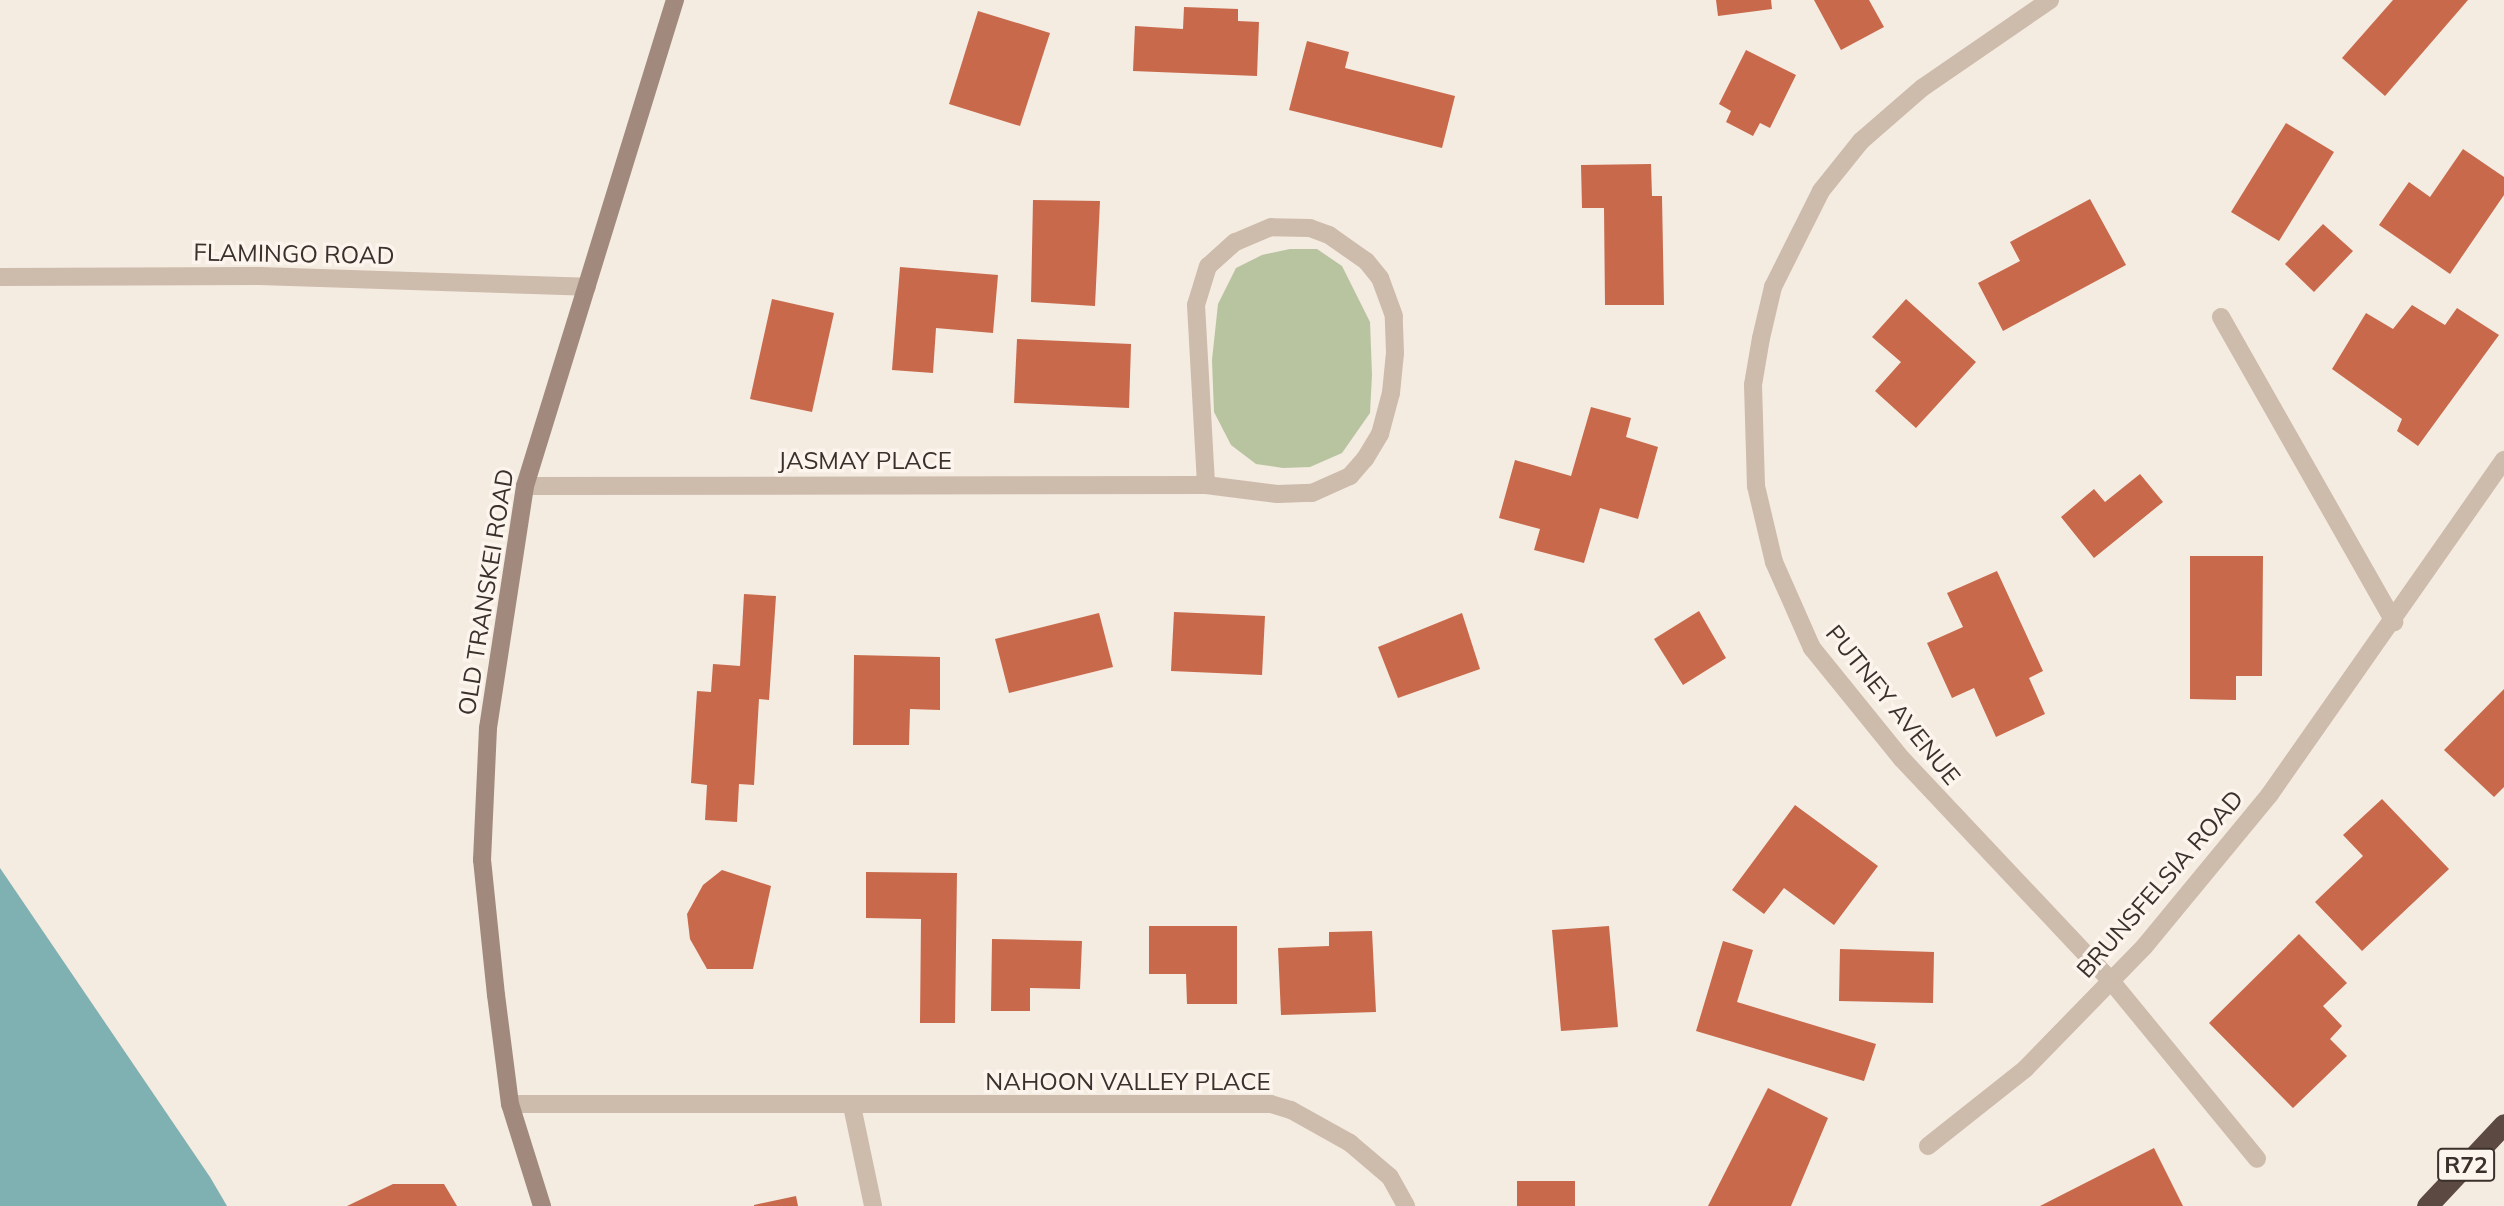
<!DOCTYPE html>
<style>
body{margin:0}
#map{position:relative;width:2504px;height:1206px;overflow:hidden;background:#f4ebe1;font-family:Mulish,sans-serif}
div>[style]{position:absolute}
.green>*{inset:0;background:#b8c4a0}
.water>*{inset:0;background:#7fb0b2}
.building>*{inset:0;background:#c8694b}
.street>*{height:18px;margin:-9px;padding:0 9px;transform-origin:9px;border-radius:9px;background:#cdbbac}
.secondary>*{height:18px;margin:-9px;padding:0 9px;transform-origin:9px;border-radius:9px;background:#a18a7d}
.highway>*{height:21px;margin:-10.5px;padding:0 10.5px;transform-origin:10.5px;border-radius:10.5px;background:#5c4a42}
span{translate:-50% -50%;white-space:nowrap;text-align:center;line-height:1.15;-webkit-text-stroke:7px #fbf5ee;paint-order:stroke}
.shield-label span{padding:2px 5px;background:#fbf5ee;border:2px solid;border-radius:5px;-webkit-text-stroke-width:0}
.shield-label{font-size:23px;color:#3b302b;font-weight:700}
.street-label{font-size:24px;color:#3b302b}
</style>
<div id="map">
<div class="green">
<i style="clip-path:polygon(1290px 249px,1317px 249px,1342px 266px,1370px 322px,1372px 375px,1370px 413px,1342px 453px,1310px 467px,1283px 468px,1256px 464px,1231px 445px,1214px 412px,1212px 360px,1218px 304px,1236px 268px,1262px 255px)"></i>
</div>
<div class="water">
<i style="clip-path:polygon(0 868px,210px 1177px,227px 1206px,0 1206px)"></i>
</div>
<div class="building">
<i style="clip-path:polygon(1716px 0,1771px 0,1772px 9px,1718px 16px)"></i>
<i style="clip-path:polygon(1814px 0,1869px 0,1884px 27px,1841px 50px)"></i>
<i style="clip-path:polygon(2393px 0,2468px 0,2385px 96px,2342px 58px)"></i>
<i style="clip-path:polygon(1184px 7px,1238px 9px,1238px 21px,1259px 22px,1257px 76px,1133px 71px,1135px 26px,1183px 29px)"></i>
<i style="clip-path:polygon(978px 11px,1050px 33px,1020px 126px,949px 104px)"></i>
<i style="clip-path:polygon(1307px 41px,1349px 52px,1345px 68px,1455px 96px,1442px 148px,1289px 110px)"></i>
<i style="clip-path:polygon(1746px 50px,1796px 75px,1770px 128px,1760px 123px,1753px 136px,1726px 122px,1731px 111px,1719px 104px)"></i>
<i style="clip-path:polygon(2286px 123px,2334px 152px,2279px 241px,2231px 212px)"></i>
<i style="clip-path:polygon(2463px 149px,2504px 177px,2504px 195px,2450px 274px,2379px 225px,2409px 182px,2430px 197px)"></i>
<i style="clip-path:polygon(1651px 164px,1652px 196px,1662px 196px,1664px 305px,1605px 305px,1604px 208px,1582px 208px,1581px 165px)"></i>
<i style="clip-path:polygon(2090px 199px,2126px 265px,2003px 331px,1978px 283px,2020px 261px,2010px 242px)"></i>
<i style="clip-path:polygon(1033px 200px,1100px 201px,1095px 306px,1031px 302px)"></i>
<i style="clip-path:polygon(2323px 224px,2353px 251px,2314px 292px,2285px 264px)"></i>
<i style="clip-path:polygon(900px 267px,998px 275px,993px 333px,936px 328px,933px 373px,892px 370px)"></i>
<i style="clip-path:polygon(772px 299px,834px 313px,812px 412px,750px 399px)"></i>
<i style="clip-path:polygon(1906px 299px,1976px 362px,1916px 428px,1875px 391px,1901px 362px,1872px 337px)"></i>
<i style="clip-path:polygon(2412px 305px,2445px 325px,2457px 308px,2499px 335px,2418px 446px,2397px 431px,2402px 419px,2332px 369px,2366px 313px,2393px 329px)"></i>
<i style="clip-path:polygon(1017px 339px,1131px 344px,1129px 408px,1014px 403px)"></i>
<i style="clip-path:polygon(1591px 407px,1631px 418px,1626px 437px,1658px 447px,1638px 519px,1600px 508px,1584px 563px,1534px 550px,1540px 529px,1499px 518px,1515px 460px,1571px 476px)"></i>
<i style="clip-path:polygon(2140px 474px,2163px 502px,2094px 558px,2061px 517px,2094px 489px,2105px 502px)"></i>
<i style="clip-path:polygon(2190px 556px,2263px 556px,2262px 676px,2236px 676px,2236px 700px,2190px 699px)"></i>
<i style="clip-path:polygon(1997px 571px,2043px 671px,2029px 678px,2045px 714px,1996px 737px,1974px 688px,1952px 698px,1927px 643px,1963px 627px,1947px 593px)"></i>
<i style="clip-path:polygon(744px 594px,776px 596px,769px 700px,759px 699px,754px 785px,739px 784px,737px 822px,705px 820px,707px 785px,691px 783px,697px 691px,711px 692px,713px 664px,740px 666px)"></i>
<i style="clip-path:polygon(1699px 611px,1726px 658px,1683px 685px,1654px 639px)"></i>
<i style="clip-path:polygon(1174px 612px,1265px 616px,1262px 675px,1171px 671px)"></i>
<i style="clip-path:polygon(1099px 613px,1113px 667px,1009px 693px,995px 639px)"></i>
<i style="clip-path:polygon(1462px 613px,1480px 669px,1398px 698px,1378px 647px)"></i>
<i style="clip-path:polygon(854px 655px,940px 657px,940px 710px,910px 709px,909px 745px,853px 745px)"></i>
<i style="clip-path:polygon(2504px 689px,2504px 787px,2494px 797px,2444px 750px)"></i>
<i style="clip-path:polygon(2382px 799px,2449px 869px,2362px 951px,2315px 902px,2363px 856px,2343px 835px)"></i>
<i style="clip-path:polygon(1795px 805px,1878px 866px,1834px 925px,1784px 888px,1764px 914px,1732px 890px)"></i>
<i style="clip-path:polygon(722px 870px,771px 886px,753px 969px,707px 969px,690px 939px,687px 914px,703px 885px)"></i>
<i style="clip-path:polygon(866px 872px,957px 873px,955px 1023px,920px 1023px,921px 919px,866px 918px)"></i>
<i style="clip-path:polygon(1149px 926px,1237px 926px,1237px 1004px,1187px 1004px,1186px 974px,1149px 974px)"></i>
<i style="clip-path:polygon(1609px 926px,1618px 1027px,1561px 1031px,1552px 930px)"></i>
<i style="clip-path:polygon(1372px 931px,1376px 1012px,1281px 1015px,1278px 948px,1329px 946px,1329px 932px)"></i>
<i style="clip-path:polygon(2299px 934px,2347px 983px,2323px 1006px,2342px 1026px,2330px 1039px,2347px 1056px,2293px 1108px,2209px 1023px)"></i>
<i style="clip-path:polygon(992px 939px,1082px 941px,1080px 989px,1030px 988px,1030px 1011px,991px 1011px)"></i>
<i style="clip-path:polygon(1723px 941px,1753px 950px,1737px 1002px,1876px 1044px,1864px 1081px,1696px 1031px)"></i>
<i style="clip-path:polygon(1840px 949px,1934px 952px,1933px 1003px,1839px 1001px)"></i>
<i style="clip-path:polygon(1768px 1088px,1828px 1118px,1791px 1206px,1708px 1206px)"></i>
<i style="clip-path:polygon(2154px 1148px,2183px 1206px,2040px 1206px)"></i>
<i style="clip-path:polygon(1517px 1181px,1575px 1181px,1575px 1206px,1517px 1206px)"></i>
<i style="clip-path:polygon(393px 1184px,444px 1184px,457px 1206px,347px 1206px)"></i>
<i style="clip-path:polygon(796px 1196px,798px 1206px,754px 1206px,754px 1205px)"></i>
</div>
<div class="street">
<i style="left:2050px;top:0;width:155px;rotate:145.5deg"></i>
<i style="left:1922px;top:88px;width:81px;rotate:139deg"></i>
<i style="left:1861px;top:141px;width:64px;rotate:128.7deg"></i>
<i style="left:1821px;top:191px;width:107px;rotate:116.6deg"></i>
<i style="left:1773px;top:287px;width:52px;rotate:103.2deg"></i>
<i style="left:1761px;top:338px;width:48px;rotate:99.7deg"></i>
<i style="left:1753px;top:385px;width:101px;rotate:88.3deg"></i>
<i style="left:1756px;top:486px;width:78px;rotate:76.7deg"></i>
<i style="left:1774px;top:562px;width:94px;rotate:66.2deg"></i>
<i style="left:1812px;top:648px;width:143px;rotate:51deg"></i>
<i style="left:1902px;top:759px;width:305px;rotate:46.7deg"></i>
<i style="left:2111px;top:981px;width:230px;rotate:50.6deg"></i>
<i style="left:0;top:277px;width:260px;rotate:-0.2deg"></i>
<i style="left:260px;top:276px;width:327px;rotate:1.9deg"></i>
<i style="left:2221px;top:317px;width:351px;rotate:60.4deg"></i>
<i style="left:525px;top:486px;width:681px;rotate:-0.08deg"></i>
<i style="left:1206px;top:485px;width:72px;rotate:7.2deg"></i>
<i style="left:1277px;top:494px;width:35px;rotate:-2deg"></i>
<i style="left:1312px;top:493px;width:42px;rotate:-24.1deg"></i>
<i style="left:1350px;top:476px;width:23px;rotate:-49deg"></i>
<i style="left:1365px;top:459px;width:29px;rotate:-59deg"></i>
<i style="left:1380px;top:434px;width:42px;rotate:-75deg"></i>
<i style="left:1391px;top:393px;width:40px;rotate:-84.3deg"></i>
<i style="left:1395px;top:353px;width:37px;rotate:-92deg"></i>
<i style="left:1394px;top:316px;width:40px;rotate:-110.2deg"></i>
<i style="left:1380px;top:278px;width:22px;rotate:-129deg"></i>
<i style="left:1366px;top:261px;width:45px;rotate:-144.9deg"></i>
<i style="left:1329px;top:235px;width:20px;rotate:-160deg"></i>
<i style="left:1310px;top:228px;width:39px;rotate:-179deg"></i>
<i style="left:1271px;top:227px;width:39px;rotate:157deg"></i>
<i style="left:1235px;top:242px;width:36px;rotate:138deg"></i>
<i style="left:1208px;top:266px;width:41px;rotate:107.1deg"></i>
<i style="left:1196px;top:305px;width:180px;rotate:86.8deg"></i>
<i style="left:510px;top:1104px;width:761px"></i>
<i style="left:1271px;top:1104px;width:21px;rotate:17deg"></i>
<i style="left:1291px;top:1110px;width:68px;rotate:29.2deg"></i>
<i style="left:1350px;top:1143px;width:52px;rotate:40.4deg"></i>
<i style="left:1390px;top:1177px;width:33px;rotate:61deg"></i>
<i style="left:852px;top:1106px;width:102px;rotate:78.1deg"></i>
<i style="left:1928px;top:1146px;width:124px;rotate:-38.4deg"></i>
<i style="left:2025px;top:1069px;width:170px;rotate:-45.7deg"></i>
<i style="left:2144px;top:947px;width:198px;rotate:-50.5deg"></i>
<i style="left:2270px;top:794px;width:408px;rotate:-55deg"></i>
</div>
<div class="secondary">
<i style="left:542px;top:1206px;width:107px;rotate:-107.4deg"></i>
<i style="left:510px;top:1104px;width:110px;rotate:-97.3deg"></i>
<i style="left:496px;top:995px;width:136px;rotate:-95.9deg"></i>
<i style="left:482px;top:860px;width:132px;rotate:-87.4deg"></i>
<i style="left:488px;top:728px;width:245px;rotate:-81.3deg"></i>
<i style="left:525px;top:486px;width:509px;rotate:-72.85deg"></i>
</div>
<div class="highway">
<i style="left:2427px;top:1206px;width:112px;rotate:-46.8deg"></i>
</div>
<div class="shield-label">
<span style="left:2466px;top:1165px">R72</span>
</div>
<div class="street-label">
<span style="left:294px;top:254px;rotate:1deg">FLAMINGO ROAD</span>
<span style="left:865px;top:461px">JASMAY PLACE</span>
<span style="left:486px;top:592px;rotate:-81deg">OLD TRANSKEI ROAD</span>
<span style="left:1893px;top:705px;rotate:51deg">PUTNEY AVENUE</span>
<span style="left:2160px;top:884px;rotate:-49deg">BRUNSFELSIA ROAD</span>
<span style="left:1128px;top:1082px">NAHOON VALLEY PLACE</span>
</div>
</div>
